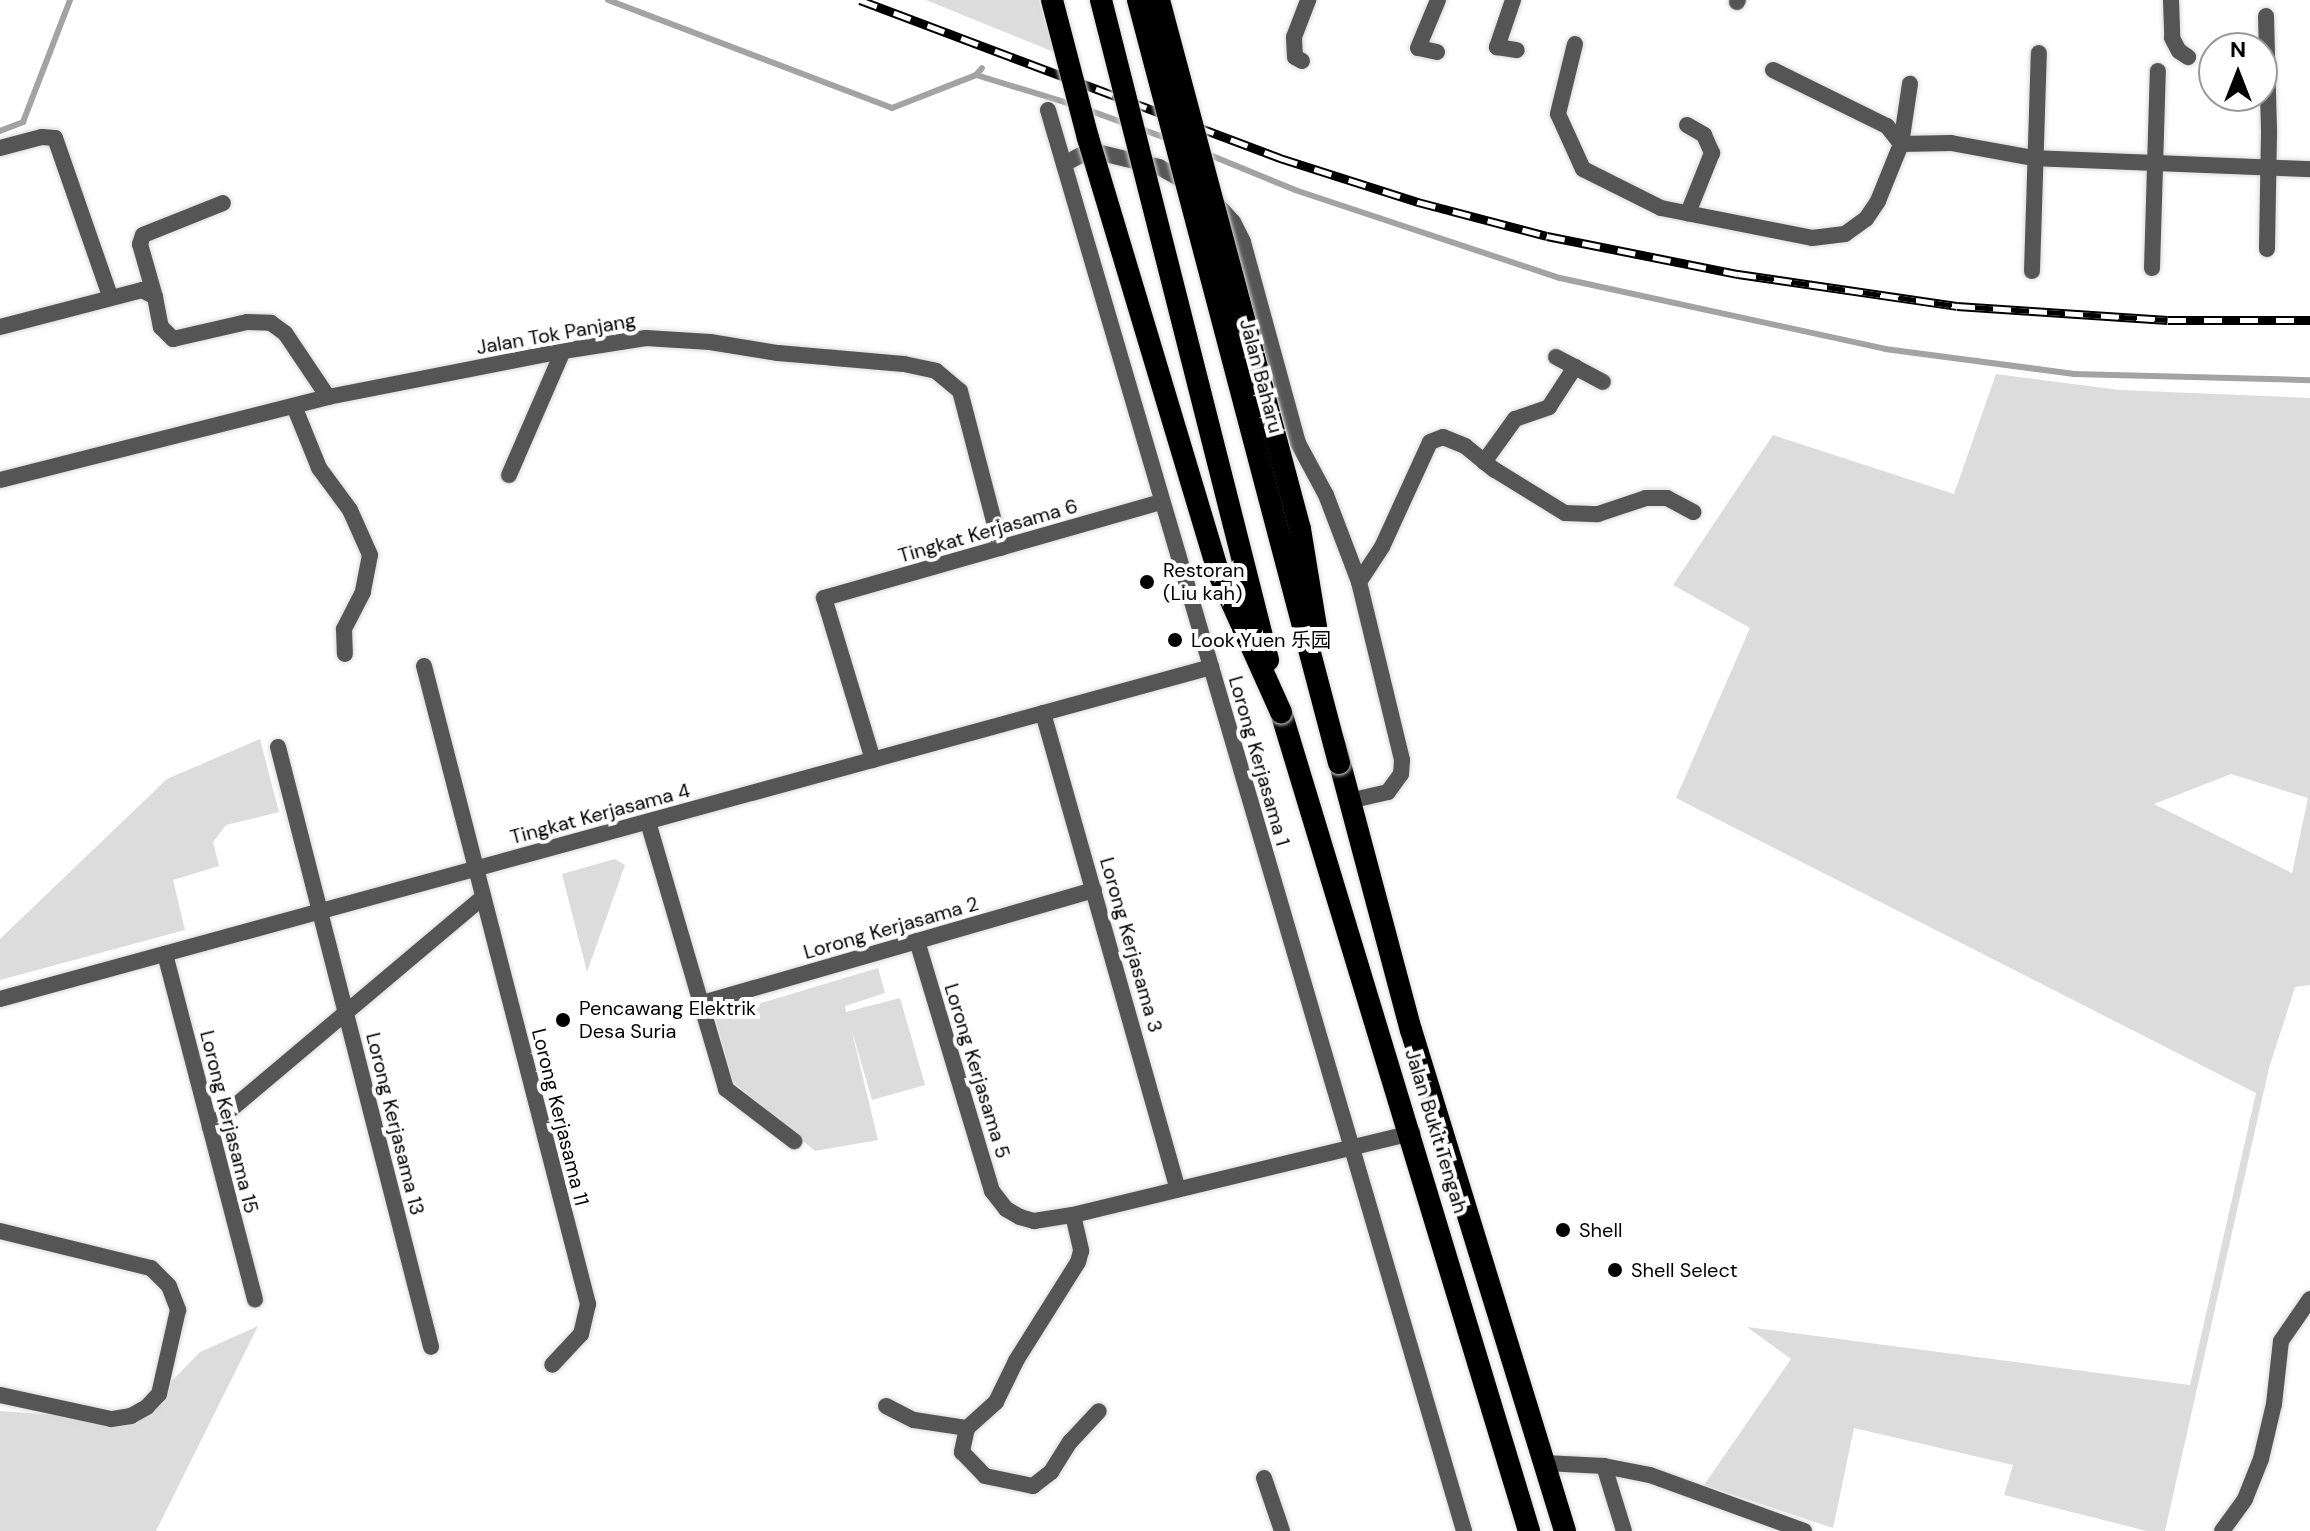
<!DOCTYPE html>
<meta charset="utf-8">
<style>
body{margin:0}
#map{position:relative;width:2310px;height:1531px;overflow:hidden;background:#fff;font-family:"DM Sans","Noto Sans SC",sans-serif}
div>[style]{position:absolute}
.green>*{inset:0;background:#dcdcdc}
.stream>*{height:6px;margin:-3px;padding:0 3px;transform-origin:3px;border-radius:3px;background:#a3a3a3}
.roads{filter:drop-shadow(0 0 2px #dbdbdb) drop-shadow(0 0 2px #dbdbdb)}
.minor>*{height:16px;margin:-8px;padding:0 8px;transform-origin:8px;border-radius:8px;background:#555}
.trunk>*{height:22px;margin:-11px;padding:0 11px;transform-origin:11px;border-radius:11px;background:#000}
.rail>*{height:9px;margin-top:-4.5px;transform-origin:0;background:repeating-linear-gradient(90deg,#fff 0 18px,#000 0 36px);box-sizing:border-box;border-block:2px solid #000}
.bridges{filter:drop-shadow(0 0 2px #dbdbdb) drop-shadow(0 0 2px #dbdbdb)}
.trunk-bridge>*{height:22px;margin:-11px;padding:0 11px;transform-origin:11px;border-radius:11px;background:#000}
.dots>*{width:22px;height:22px;translate:-50% -50%;box-sizing:border-box;border:4px solid #fff;border-radius:50%}
span{translate:-50% -50%;white-space:nowrap;text-align:center;line-height:1.15;-webkit-text-stroke:8px #fff;paint-order:stroke}
.street-label{font-size:20px;color:#000}
.poi-label{font-size:20px;color:#000}
.left{translate:0 -50%;text-align:left}
.north{position:absolute;left:2198px;top:32px;width:80px;height:80px;box-sizing:border-box;background:#fff;border:2px solid #999;border-radius:50%;rotate:0deg;font-size:22px;font-weight:700;line-height:32px;text-align:center;color:#000}
.north::after{content:'';display:block;margin:auto;width:28px;height:36px;background:#000;clip-path:polygon(50% 0,100% 100%,50% 72%,0 100%)}
</style>
<div id="map">
<div class="green">
<i style="clip-path:polygon(926px 0,1039px 0,1054px 52px)"></i>
<i style="clip-path:polygon(evenodd,1996px 374px,2120px 390px,2310px 398px,2310px 985px,2295px 987px,2269px 1068px,2165px 1531px,2147px 1531px,2004px 1495px,2013px 1465px,1854px 1428px,1833px 1528px,1704px 1485px,1791px 1359px,1747px 1327px,2190px 1385px,2256px 1093px,1676px 798px,1750px 628px,1673px 585px,1773px 435px,1954px 494px,1996px 374px,2231px 774px,2308px 798px,2292px 873px,2154px 804px,2231px 774px)"></i>
<i style="clip-path:polygon(260px 739px,279px 812px,226px 825px,213px 842px,219px 866px,173px 880px,185px 930px,0 980px,0 939px,167px 779px)"></i>
<i style="clip-path:polygon(615px 859px,625px 865px,587px 972px,562px 874px)"></i>
<i style="clip-path:polygon(878px 968px,885px 993px,845px 1006px,846px 1012px,900px 998px,925px 1085px,872px 1100px,851px 1028px,878px 1140px,815px 1151px,733px 1082px,715px 1017px)"></i>
<i style="clip-path:polygon(258px 1326px,156px 1531px,0 1531px,0 1411px,111px 1419px,147px 1407px,200px 1352px)"></i>
</div>
<div class="stream">
<i style="left:608px;top:0;width:304px;rotate:20.8deg"></i>
<i style="left:892px;top:108px;width:90px;rotate:-21.4deg"></i>
<i style="left:976px;top:75px;width:9px;rotate:-49deg"></i>
<i style="left:976px;top:75px;width:102px;rotate:17deg"></i>
<i style="left:1088px;top:110px;width:41px;rotate:19.7deg"></i>
<i style="left:1141px;top:129px;width:29px;rotate:20deg"></i>
<i style="left:0;top:131px;width:25px;rotate:-21deg"></i>
<i style="left:23px;top:122px;width:131px;rotate:-68.9deg"></i>
<i style="left:1205px;top:153px;width:97px;rotate:22.3deg"></i>
<i style="left:1295px;top:190px;width:279px;rotate:18.4deg"></i>
<i style="left:1560px;top:278px;width:333px;rotate:12.3deg"></i>
<i style="left:1885px;top:349px;width:191px;rotate:7.5deg"></i>
<i style="left:2074px;top:374px;width:236px;rotate:1.5deg"></i>
</div>
<div class="roads">
<div class="minor">
<i style="left:1513px;top:0;width:50px;rotate:108.8deg"></i>
<i style="left:1497px;top:47px;width:20px;rotate:9deg"></i>
<i style="left:2171px;top:0;width:38px;rotate:88deg"></i>
<i style="left:2172px;top:38px;width:15px;rotate:62deg"></i>
<i style="left:2179px;top:51px;width:11px;rotate:34deg"></i>
<i style="left:1737px;top:2px;width:2px;rotate:-63deg"></i>
<i style="left:2266px;top:16px;width:117px;rotate:88.5deg"></i>
<i style="left:2269px;top:133px;width:116px;rotate:91deg"></i>
<i style="left:1575px;top:44px;width:72px;rotate:103.7deg"></i>
<i style="left:1558px;top:114px;width:60px;rotate:65.6deg"></i>
<i style="left:1583px;top:169px;width:87px;rotate:26.6deg"></i>
<i style="left:1661px;top:208px;width:154px;rotate:11.2deg"></i>
<i style="left:1812px;top:238px;width:33px;rotate:-7deg"></i>
<i style="left:1845px;top:234px;width:26px;rotate:-36deg"></i>
<i style="left:1866px;top:219px;width:22px;rotate:-56deg"></i>
<i style="left:1878px;top:201px;width:61px;rotate:-68deg"></i>
<i style="left:1901px;top:144px;width:61px;rotate:-81.5deg"></i>
<i style="left:1437px;top:52px;width:19px;rotate:-168deg"></i>
<i style="left:1418px;top:48px;width:52px;rotate:-67.4deg"></i>
<i style="left:1302px;top:61px;width:8px;rotate:-150deg"></i>
<i style="left:1295px;top:57px;width:20px;rotate:-93deg"></i>
<i style="left:1294px;top:37px;width:40px;rotate:-69deg"></i>
<i style="left:1773px;top:70px;width:127px;rotate:26.2deg"></i>
<i style="left:1887px;top:126px;width:23px;rotate:52deg"></i>
<i style="left:1048px;top:110px;width:1481px;rotate:73.68deg"></i>
<i style="left:1687px;top:125px;width:20px;rotate:30deg"></i>
<i style="left:1704px;top:135px;width:20px;rotate:66deg"></i>
<i style="left:1712px;top:153px;width:65px;rotate:111.8deg"></i>
<i style="left:1901px;top:144px;width:50px;rotate:-1.1deg"></i>
<i style="left:1951px;top:143px;width:83px;rotate:10.4deg"></i>
<i style="left:2033px;top:158px;width:277px;rotate:2.3deg"></i>
<i style="left:0;top:148px;width:43px;rotate:-14.7deg"></i>
<i style="left:42px;top:137px;width:13px;rotate:4deg"></i>
<i style="left:55px;top:138px;width:167px;rotate:70.8deg"></i>
<i style="left:1064px;top:164px;width:19px;rotate:-28deg"></i>
<i style="left:1081px;top:155px;width:16px;rotate:-11deg"></i>
<i style="left:1097px;top:152px;width:64px;rotate:13.6deg"></i>
<i style="left:1159px;top:167px;width:35px;rotate:29deg"></i>
<i style="left:1215px;top:202px;width:27px;rotate:48deg"></i>
<i style="left:1233px;top:222px;width:22px;rotate:63deg"></i>
<i style="left:1243px;top:242px;width:208px;rotate:74.7deg"></i>
<i style="left:1298px;top:443px;width:59px;rotate:61.7deg"></i>
<i style="left:1326px;top:495px;width:93px;rotate:69.2deg"></i>
<i style="left:1359px;top:582px;width:183px;rotate:76.4deg"></i>
<i style="left:1402px;top:760px;width:14px;rotate:94deg"></i>
<i style="left:1401px;top:774px;width:22px;rotate:126deg"></i>
<i style="left:1388px;top:792px;width:40px;rotate:167deg"></i>
<i style="left:2152px;top:268px;width:197px;rotate:-88.3deg"></i>
<i style="left:2032px;top:271px;width:218px;rotate:-88.2deg"></i>
<i style="left:155px;top:297px;width:55px;rotate:-105.8deg"></i>
<i style="left:140px;top:244px;width:9px;rotate:-72deg"></i>
<i style="left:143px;top:235px;width:86px;rotate:-21.8deg"></i>
<i style="left:0;top:327px;width:147px;rotate:-14.6deg"></i>
<i style="left:142px;top:290px;width:15px;rotate:28deg"></i>
<i style="left:155px;top:297px;width:31px;rotate:79deg"></i>
<i style="left:161px;top:327px;width:17px;rotate:45deg"></i>
<i style="left:173px;top:339px;width:76px;rotate:-12.9deg"></i>
<i style="left:247px;top:322px;width:24px;rotate:2deg"></i>
<i style="left:271px;top:323px;width:17px;rotate:36deg"></i>
<i style="left:285px;top:333px;width:77px;rotate:56.1deg"></i>
<i style="left:1556px;top:357px;width:53px;rotate:28deg"></i>
<i style="left:294px;top:406px;width:67px;rotate:68deg"></i>
<i style="left:319px;top:468px;width:52px;rotate:53.6deg"></i>
<i style="left:350px;top:510px;width:49px;rotate:66deg"></i>
<i style="left:370px;top:555px;width:38px;rotate:101deg"></i>
<i style="left:363px;top:592px;width:42px;rotate:117.2deg"></i>
<i style="left:344px;top:629px;width:25px;rotate:88deg"></i>
<i style="left:1484px;top:462px;width:53px;rotate:-54.2deg"></i>
<i style="left:1515px;top:419px;width:36px;rotate:-19deg"></i>
<i style="left:1549px;top:407px;width:48px;rotate:-57deg"></i>
<i style="left:509px;top:475px;width:135px;rotate:-66.5deg"></i>
<i style="left:0;top:480px;width:338px;rotate:-14.2deg"></i>
<i style="left:328px;top:397px;width:239px;rotate:-11.1deg"></i>
<i style="left:563px;top:351px;width:84px;rotate:-8.9deg"></i>
<i style="left:646px;top:338px;width:64px;rotate:3.6deg"></i>
<i style="left:710px;top:342px;width:69px;rotate:9.2deg"></i>
<i style="left:778px;top:353px;width:126px;rotate:5deg"></i>
<i style="left:904px;top:364px;width:33px;rotate:12deg"></i>
<i style="left:936px;top:371px;width:31px;rotate:40deg"></i>
<i style="left:960px;top:391px;width:162px;rotate:75.4deg"></i>
<i style="left:1359px;top:582px;width:42px;rotate:-56.7deg"></i>
<i style="left:1382px;top:547px;width:115px;rotate:-65.4deg"></i>
<i style="left:1430px;top:442px;width:14px;rotate:-21deg"></i>
<i style="left:1443px;top:437px;width:24px;rotate:22deg"></i>
<i style="left:1465px;top:446px;width:38px;rotate:39deg"></i>
<i style="left:1495px;top:470px;width:82px;rotate:31.6deg"></i>
<i style="left:1565px;top:513px;width:33px;rotate:2deg"></i>
<i style="left:1598px;top:514px;width:51px;rotate:-18.4deg"></i>
<i style="left:1646px;top:498px;width:21px"></i>
<i style="left:1667px;top:498px;width:30px;rotate:28deg"></i>
<i style="left:424px;top:666px;width:659px;rotate:75.58deg"></i>
<i style="left:588px;top:1304px;width:31px;rotate:103deg"></i>
<i style="left:581px;top:1334px;width:42px;rotate:133.1deg"></i>
<i style="left:1043px;top:713px;width:495px;rotate:74.2deg"></i>
<i style="left:278px;top:747px;width:619px;rotate:75.69deg"></i>
<i style="left:873px;top:760px;width:169px;rotate:-106.8deg"></i>
<i style="left:824px;top:598px;width:351px;rotate:-15.9deg"></i>
<i style="left:648px;top:822px;width:278px;rotate:73.7deg"></i>
<i style="left:726px;top:1089px;width:86px;rotate:37.4deg"></i>
<i style="left:917px;top:941px;width:261px;rotate:73.3deg"></i>
<i style="left:992px;top:1191px;width:23px;rotate:52deg"></i>
<i style="left:1006px;top:1209px;width:16px;rotate:30deg"></i>
<i style="left:1020px;top:1217px;width:15px;rotate:16deg"></i>
<i style="left:1034px;top:1221px;width:39px;rotate:-9deg"></i>
<i style="left:1073px;top:1215px;width:349px;rotate:-13.6deg"></i>
<i style="left:165px;top:954px;width:357px;rotate:75.4deg"></i>
<i style="left:0;top:999px;width:1256px;rotate:-15.33deg"></i>
<i style="left:699px;top:1004px;width:411px;rotate:-16.1deg"></i>
<i style="left:210px;top:1127px;width:357px;rotate:-40.1deg"></i>
<i style="left:1073px;top:1215px;width:37px;rotate:77deg"></i>
<i style="left:1081px;top:1251px;width:11px;rotate:105deg"></i>
<i style="left:1078px;top:1262px;width:117px;rotate:122.1deg"></i>
<i style="left:1016px;top:1361px;width:46px;rotate:116deg"></i>
<i style="left:996px;top:1402px;width:39px;rotate:138deg"></i>
<i style="left:967px;top:1428px;width:25px;rotate:102deg"></i>
<i style="left:962px;top:1452px;width:33px;rotate:46deg"></i>
<i style="left:985px;top:1476px;width:49px;rotate:11.8deg"></i>
<i style="left:1033px;top:1486px;width:23px;rotate:-38deg"></i>
<i style="left:1051px;top:1472px;width:36px;rotate:-58deg"></i>
<i style="left:1070px;top:1442px;width:42px;rotate:-46.9deg"></i>
<i style="left:0;top:1231px;width:155px;rotate:13.8deg"></i>
<i style="left:151px;top:1268px;width:25px;rotate:45deg"></i>
<i style="left:169px;top:1286px;width:26px;rotate:69deg"></i>
<i style="left:178px;top:1310px;width:86px;rotate:102.7deg"></i>
<i style="left:159px;top:1394px;width:18px;rotate:133deg"></i>
<i style="left:147px;top:1407px;width:18px;rotate:151deg"></i>
<i style="left:131px;top:1416px;width:20px;rotate:171deg"></i>
<i style="left:111px;top:1419px;width:114px;rotate:-167.8deg"></i>
<i style="left:886px;top:1406px;width:31px;rotate:27deg"></i>
<i style="left:914px;top:1420px;width:54px;rotate:8.6deg"></i>
<i style="left:1545px;top:1463px;width:59px;rotate:2.9deg"></i>
<i style="left:1604px;top:1466px;width:47px;rotate:11.1deg"></i>
<i style="left:1650px;top:1475px;width:164px;rotate:20deg"></i>
<i style="left:1604px;top:1466px;width:68px;rotate:72.9deg"></i>
<i style="left:1264px;top:1478px;width:56px;rotate:71.2deg"></i>
<i style="left:2222px;top:1531px;width:39px;rotate:-54deg"></i>
<i style="left:2245px;top:1499px;width:43px;rotate:-68.2deg"></i>
<i style="left:2261px;top:1459px;width:57px;rotate:-76.7deg"></i>
<i style="left:2274px;top:1404px;width:63px;rotate:-83.7deg"></i>
<i style="left:2281px;top:1341px;width:51px;rotate:-55.4deg"></i>
</div>
<div class="trunk">
<i style="left:1281px;top:712px;width:856px;rotate:73.15deg"></i>
<i style="left:1335px;top:745px;width:295px;rotate:75.1deg"></i>
<i style="left:1411px;top:1030px;width:524px;rotate:72.91deg"></i>
</div>
</div>
<div class="rail">
<i style="left:860px;top:0;width:449px;rotate:20.6deg"></i>
<i style="left:1280px;top:158px;width:145px;rotate:17.7deg"></i>
<i style="left:1418px;top:202px;width:133px;rotate:14.8deg"></i>
<i style="left:1547px;top:236px;width:195px;rotate:11.3deg"></i>
<i style="left:1738px;top:274px;width:221px;rotate:8.3deg"></i>
<i style="left:1957px;top:306px;width:211px;rotate:3.8deg"></i>
<i style="left:2168px;top:320px;width:142px"></i>
</div>
<div class="bridges">
<div class="trunk-bridge">
<i style="left:1052px;top:0;width:143px;rotate:75.4deg"></i>
<i style="left:1088px;top:138px;width:453px;rotate:73.3deg"></i>
<i style="left:1218px;top:572px;width:154px;rotate:65.8deg"></i>
<i style="left:1101px;top:0;width:681px;rotate:75.8deg"></i>
<i style="left:1138px;top:0;width:789px;rotate:75.24deg"></i>
<i style="left:1159px;top:0;width:547px;rotate:75.08deg"></i>
<i style="left:1300px;top:529px;width:111px;rotate:80.7deg"></i>
</div>
</div>
<div class="dots">
<i style="left:1147px;top:582px;background:#000"></i>
<i style="left:1175px;top:640px;background:#000"></i>
<i style="left:563px;top:1020px;background:#000"></i>
<i style="left:1563px;top:1230px;background:#000"></i>
<i style="left:1615px;top:1270px;background:#000"></i>
</div>
<div class="street-label">
<span style="left:556px;top:334px;rotate:-10deg">Jalan Tok Panjang</span>
<span style="left:1261px;top:376px;rotate:75deg">Jalan Baharu</span>
<span style="left:988px;top:531px;rotate:-16deg">Tingkat Kerjasama 6</span>
<span style="left:1259px;top:761px;rotate:74deg">Lorong Kerjasama 1</span>
<span style="left:600px;top:814px;rotate:-15deg">Tingkat Kerjasama 4</span>
<span style="left:891px;top:928px;rotate:-16deg">Lorong Kerjasama 2</span>
<span style="left:1131px;top:945px;rotate:74deg">Lorong Kerjasama 3</span>
<span style="left:977px;top:1071px;rotate:73deg">Lorong Kerjasama 5</span>
<span style="left:560px;top:1117px;rotate:76deg">Lorong Kerjasama 11</span>
<span style="left:229px;top:1122px;rotate:76deg">Lorong Kerjasama 15</span>
<span style="left:395px;top:1124px;rotate:76deg">Lorong Kerjasama 13</span>
<span style="left:1436px;top:1131px;rotate:73deg">Jalan Bukit Tengah</span>
</div>
<div class="poi-label">
<span class="left" style="left:1163px;top:582px">Restoran<br>(Liu kah)</span>
<span class="left" style="left:1191px;top:640px">Look Yuen 乐园</span>
<span class="left" style="left:579px;top:1020px">Pencawang Elektrik<br>Desa Suria</span>
<span class="left" style="left:1579px;top:1230px">Shell</span>
<span class="left" style="left:1631px;top:1270px">Shell Select</span>
</div>
<div class="north">N</div>
</div>
